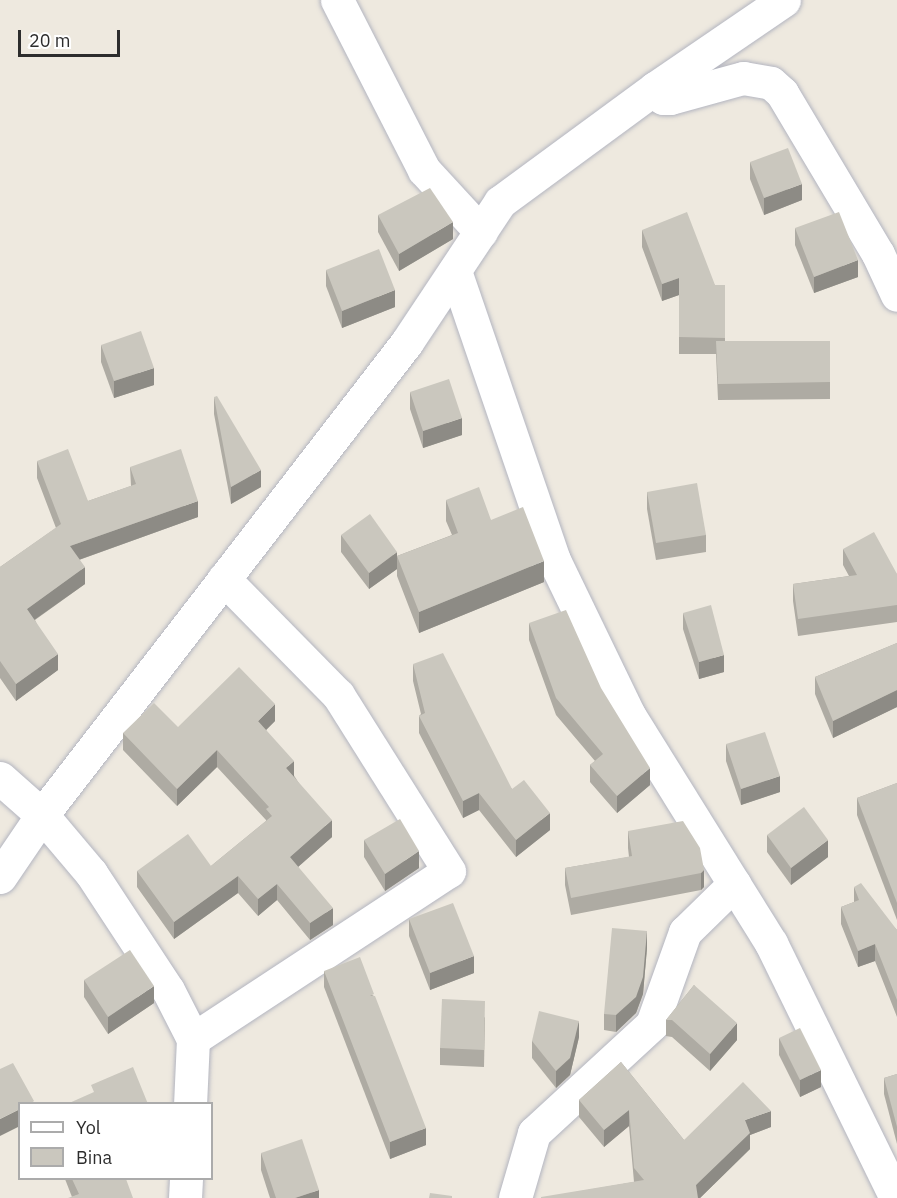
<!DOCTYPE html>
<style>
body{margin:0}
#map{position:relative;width:897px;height:1198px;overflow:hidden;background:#eee9df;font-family:"IBM Plex Sans",sans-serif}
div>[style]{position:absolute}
.roads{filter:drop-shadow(0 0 2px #b3b5c0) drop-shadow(0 0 2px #b3b5c0)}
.street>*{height:33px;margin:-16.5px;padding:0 16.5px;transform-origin:16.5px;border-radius:16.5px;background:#fff}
.wall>*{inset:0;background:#aeaba3}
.shaded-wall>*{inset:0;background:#8d8b85}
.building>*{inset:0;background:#cac7be}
span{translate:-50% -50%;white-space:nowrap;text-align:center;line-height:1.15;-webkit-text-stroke:4.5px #fff;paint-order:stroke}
.legend{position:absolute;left:18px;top:1102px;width:195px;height:78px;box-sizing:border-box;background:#fff;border:2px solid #ababab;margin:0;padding:8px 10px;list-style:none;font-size:18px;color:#2d2d2d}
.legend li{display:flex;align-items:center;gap:12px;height:30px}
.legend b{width:30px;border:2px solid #ababab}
.scale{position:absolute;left:18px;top:30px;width:102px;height:27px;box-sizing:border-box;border:3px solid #2d2d2d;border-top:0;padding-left:8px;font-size:18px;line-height:21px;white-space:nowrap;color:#2d2d2d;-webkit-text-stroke:4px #fff;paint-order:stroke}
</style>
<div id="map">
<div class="roads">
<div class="street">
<i style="left:337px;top:0;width:191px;rotate:62.9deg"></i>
<i style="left:424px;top:170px;width:84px;rotate:47.4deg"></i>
<i style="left:655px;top:88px;width:13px;rotate:51deg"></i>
<i style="left:663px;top:98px;width:7px"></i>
<i style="left:670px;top:98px;width:76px;rotate:-15.3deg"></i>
<i style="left:743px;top:78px;width:28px;rotate:10deg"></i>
<i style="left:771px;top:83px;width:15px;rotate:42deg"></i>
<i style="left:782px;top:93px;width:187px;rotate:59.2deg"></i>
<i style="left:878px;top:254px;width:45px;rotate:65.1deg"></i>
<i style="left:455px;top:271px;width:305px;rotate:71.1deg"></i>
<i style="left:554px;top:560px;width:172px;rotate:64.2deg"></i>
<i style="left:629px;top:715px;width:269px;rotate:58.1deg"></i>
<i style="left:771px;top:943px;width:284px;rotate:63.9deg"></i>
<i style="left:0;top:778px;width:56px;rotate:41.4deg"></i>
<i style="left:42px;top:815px;width:76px;rotate:49.8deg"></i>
<i style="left:91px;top:873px;width:140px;rotate:56.7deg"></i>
<i style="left:168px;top:990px;width:55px;rotate:63deg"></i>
<i style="left:193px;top:1039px;width:65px;rotate:92.6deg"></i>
<i style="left:0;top:877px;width:75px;rotate:-55.9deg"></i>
<i style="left:42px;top:815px;width:597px;rotate:-52.34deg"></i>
<i style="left:407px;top:342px;width:168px;rotate:-56.4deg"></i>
<i style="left:500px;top:202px;width:192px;rotate:-36.3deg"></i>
<i style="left:655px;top:88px;width:156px;rotate:-34.3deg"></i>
<i style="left:193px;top:1039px;width:306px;rotate:-33.3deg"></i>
<i style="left:449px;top:871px;width:208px;rotate:-122.2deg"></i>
<i style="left:338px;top:695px;width:163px;rotate:-134.5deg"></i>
<i style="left:185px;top:1198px;width:20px;rotate:-87deg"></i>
<i style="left:515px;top:1198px;width:68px;rotate:-73.7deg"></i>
<i style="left:534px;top:1133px;width:161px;rotate:-42.7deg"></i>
<i style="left:652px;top:1024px;width:98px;rotate:-70.3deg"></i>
<i style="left:685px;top:932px;width:69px;rotate:-44.4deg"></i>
</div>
</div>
<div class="wall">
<i style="clip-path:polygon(750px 162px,802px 200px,764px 215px,750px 179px)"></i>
<i style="clip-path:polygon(378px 215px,453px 239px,399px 271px,378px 232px)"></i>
<i style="clip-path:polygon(795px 228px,858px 277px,814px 293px,795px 245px)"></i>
<i style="clip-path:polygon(642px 230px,715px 285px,725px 285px,725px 341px,830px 341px,830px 399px,718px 400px,716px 354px,679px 354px,679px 295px,662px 301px,642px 247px)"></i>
<i style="clip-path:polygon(326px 270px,395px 307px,342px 328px,326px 286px)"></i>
<i style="clip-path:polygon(101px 345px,154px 385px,114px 398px,101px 362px)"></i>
<i style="clip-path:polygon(410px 392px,462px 435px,423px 448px,410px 409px)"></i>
<i style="clip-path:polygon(214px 397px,261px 487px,231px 504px,214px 414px)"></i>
<i style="clip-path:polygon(37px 461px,88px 501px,131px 486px,130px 467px,198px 517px,79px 560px,85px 584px,35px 620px,58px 670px,16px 701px,0 678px,0 567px,56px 528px,37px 478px)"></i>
<i style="clip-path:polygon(647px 492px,706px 535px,706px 552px,656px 560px,647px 509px)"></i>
<i style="clip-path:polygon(446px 500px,491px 520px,544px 582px,419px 633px,397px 576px,397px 569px,369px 589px,341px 552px,341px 535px,397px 556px,452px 535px,446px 521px)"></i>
<i style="clip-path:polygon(843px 549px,897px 574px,897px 622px,798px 636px,793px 601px,793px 584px,849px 576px,843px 565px)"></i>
<i style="clip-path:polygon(683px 613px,724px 672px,699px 679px,683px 629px)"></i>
<i style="clip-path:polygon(529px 623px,650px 785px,617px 813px,590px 782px,590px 765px,595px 761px,556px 715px,529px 640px)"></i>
<i style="clip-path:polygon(897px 643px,897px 707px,833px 738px,815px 694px,815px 677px)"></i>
<i style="clip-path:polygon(413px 664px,512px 789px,550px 830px,516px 857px,479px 810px,463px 818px,419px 733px,419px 716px,421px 714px,413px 681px)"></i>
<i style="clip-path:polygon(275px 721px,266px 730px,332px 837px,298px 867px,333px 925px,310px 940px,277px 900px,258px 916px,238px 893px,174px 939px,137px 887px,137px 871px,211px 866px,266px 821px,266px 820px,217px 767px,177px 806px,123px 750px,123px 733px,178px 727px)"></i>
<i style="clip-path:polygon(726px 744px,780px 792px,741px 805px,726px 761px)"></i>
<i style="clip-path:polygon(897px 783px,897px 920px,857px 815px,857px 798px)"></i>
<i style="clip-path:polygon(628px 831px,704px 870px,704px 887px,701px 890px,571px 915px,565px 885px,565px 868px,629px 857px,628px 848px)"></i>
<i style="clip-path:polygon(767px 835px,828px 857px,791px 885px,767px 852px)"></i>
<i style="clip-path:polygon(364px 840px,419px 868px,385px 891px,364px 857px)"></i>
<i style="clip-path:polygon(854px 887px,897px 930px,897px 1017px,875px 961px,858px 967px,841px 924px,841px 907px,854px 902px)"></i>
<i style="clip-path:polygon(409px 919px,474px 973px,430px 990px,409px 936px)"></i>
<i style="clip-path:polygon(647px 948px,643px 994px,636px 1013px,616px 1032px,604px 1030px,604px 1014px)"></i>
<i style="clip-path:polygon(324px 971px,374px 996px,426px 1145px,390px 1159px,324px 987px)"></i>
<i style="clip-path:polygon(84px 980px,154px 1003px,108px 1034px,84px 997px)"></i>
<i style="clip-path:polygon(694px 985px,737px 1040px,710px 1071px,672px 1037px,666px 1036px,666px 1020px)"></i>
<i style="clip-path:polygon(485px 1017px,484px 1067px,440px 1065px,440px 1048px)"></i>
<i style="clip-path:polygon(579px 1037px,570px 1075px,556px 1088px,532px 1058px,532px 1041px)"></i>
<i style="clip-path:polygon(779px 1038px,821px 1087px,800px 1097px,779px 1055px)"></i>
<i style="clip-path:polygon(621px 1062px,684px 1140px,771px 1127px,750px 1135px,750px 1149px,700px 1198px,541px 1198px,634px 1182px,629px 1126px,604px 1147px,579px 1117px,579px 1100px)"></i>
<i style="clip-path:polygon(897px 1074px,897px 1144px,884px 1094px,884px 1078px)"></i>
<i style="clip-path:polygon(261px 1153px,319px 1198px,270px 1198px,261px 1170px)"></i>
<i style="clip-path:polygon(65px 1179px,127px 1179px,72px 1197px)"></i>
</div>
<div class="shaded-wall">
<i style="clip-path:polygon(802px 184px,802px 200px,764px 215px,764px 198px)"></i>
<i style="clip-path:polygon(453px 222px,453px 239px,399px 271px,399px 254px)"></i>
<i style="clip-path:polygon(858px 260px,858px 277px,814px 293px,814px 277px)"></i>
<i style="clip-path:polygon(679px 278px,679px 295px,662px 301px,662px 284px)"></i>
<i style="clip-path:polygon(395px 290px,395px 307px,342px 328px,342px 311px)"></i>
<i style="clip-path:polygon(154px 368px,154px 385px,114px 398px,114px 381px)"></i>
<i style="clip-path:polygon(462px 418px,462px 435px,423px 448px,423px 431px)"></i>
<i style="clip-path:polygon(261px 470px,261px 487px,231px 504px,231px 487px)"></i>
<i style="clip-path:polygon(198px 501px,198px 517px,70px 563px,70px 546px)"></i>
<i style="clip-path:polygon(397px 552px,397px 569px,369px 589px,369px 573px)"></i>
<i style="clip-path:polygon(544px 561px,544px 582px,419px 633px,419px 612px)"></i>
<i style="clip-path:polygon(85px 567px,85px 584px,27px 625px,27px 609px)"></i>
<i style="clip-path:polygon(58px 654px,58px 670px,16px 701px,16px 684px)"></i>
<i style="clip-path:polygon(724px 655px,724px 672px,699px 679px,699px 662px)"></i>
<i style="clip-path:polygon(897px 690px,897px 707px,833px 738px,833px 721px)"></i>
<i style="clip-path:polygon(275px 704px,275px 721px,258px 738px,258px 721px)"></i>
<i style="clip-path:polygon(217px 750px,217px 767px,177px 806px,177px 789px)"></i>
<i style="clip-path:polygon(294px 761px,294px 777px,286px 768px)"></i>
<i style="clip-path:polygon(650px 768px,650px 785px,617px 813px,617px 796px)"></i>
<i style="clip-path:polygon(780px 776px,780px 792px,741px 805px,741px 789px)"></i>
<i style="clip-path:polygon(479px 793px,479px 810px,463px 818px,463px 801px)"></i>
<i style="clip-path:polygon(550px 813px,550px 830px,516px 857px,516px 840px)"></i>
<i style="clip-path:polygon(332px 820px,332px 837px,290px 874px,290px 857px)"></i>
<i style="clip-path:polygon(828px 840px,828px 857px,791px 885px,791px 868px)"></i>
<i style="clip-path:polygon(419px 851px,419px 868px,385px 891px,385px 874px)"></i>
<i style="clip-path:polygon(704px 870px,704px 887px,701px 890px,701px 873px)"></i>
<i style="clip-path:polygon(238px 876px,238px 893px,174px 939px,174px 922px)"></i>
<i style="clip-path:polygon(277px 884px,277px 900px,258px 916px,258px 899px)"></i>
<i style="clip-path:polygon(333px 908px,333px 925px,310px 940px,310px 923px)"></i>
<i style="clip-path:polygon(647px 931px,647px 948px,643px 994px,636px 1013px,616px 1032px,616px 1015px)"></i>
<i style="clip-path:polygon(875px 944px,875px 961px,858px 967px,858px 951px)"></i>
<i style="clip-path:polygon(474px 956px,474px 973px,430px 990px,430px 973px)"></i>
<i style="clip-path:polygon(154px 986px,154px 1003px,108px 1034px,108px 1017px)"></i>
<i style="clip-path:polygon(579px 1021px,579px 1037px,570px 1075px,556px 1088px,556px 1071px)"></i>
<i style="clip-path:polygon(737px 1023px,737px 1040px,710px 1071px,710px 1054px)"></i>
<i style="clip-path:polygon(821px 1070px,821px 1087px,800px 1097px,800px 1080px)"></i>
<i style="clip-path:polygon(20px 1109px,20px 1126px,0 1136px,0 1119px)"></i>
<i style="clip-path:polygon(629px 1110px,629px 1126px,604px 1147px,604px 1130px)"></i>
<i style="clip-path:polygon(771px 1111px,771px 1127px,750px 1135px,750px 1149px,700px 1198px,696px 1198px,696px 1185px,745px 1120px)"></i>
<i style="clip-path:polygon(426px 1128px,426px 1145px,390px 1159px,390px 1142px)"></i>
<i style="clip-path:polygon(319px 1190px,319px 1198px,295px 1198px)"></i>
</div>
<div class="building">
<i style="clip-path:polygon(788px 148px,802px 184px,764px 198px,750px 162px)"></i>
<i style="clip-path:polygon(430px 188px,453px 222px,399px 254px,378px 215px)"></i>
<i style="clip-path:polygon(687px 212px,715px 285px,725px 285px,725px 338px,679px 337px,679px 278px,662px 284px,642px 230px)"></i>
<i style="clip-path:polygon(839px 212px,858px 260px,814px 277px,795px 228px)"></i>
<i style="clip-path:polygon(379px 249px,395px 290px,342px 311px,326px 270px)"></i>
<i style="clip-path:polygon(141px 331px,154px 368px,114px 381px,101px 345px)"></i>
<i style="clip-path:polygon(716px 341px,830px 341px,830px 382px,718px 384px)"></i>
<i style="clip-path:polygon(449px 379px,462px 418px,423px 431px,410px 392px)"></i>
<i style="clip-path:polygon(217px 396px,261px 470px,231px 487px,214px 397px)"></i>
<i style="clip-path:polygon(68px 449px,88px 501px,136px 484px,130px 467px,181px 449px,198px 501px,70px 546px,85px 567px,27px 609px,58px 654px,16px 684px,0 661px,0 567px,61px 524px,37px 461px)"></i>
<i style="clip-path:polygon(697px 483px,706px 535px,656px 543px,647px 492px)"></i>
<i style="clip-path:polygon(479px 487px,491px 520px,523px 507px,544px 561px,419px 612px,397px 556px,458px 533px,446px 500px)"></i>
<i style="clip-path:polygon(370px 514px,397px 552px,369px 573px,341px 535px)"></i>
<i style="clip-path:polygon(874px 532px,897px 574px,897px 605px,798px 619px,793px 584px,857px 575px,843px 549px)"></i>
<i style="clip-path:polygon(711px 605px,724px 655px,699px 662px,683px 613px)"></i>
<i style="clip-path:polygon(566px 610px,601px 688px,650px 768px,617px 796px,590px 765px,603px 754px,556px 698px,529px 623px)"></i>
<i style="clip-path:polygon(897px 643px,897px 690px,833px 721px,815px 677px)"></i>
<i style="clip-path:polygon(443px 653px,512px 789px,524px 780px,550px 813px,516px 840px,479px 793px,463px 801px,419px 716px,425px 713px,413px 664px)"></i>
<i style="clip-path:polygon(239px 667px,275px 704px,258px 721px,294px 761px,286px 768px,332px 820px,290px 857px,333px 908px,310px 923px,277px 884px,258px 899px,238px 876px,174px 922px,137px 871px,188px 834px,211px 866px,272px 816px,266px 809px,269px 807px,217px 750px,177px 789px,123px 733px,154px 703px,178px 727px)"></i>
<i style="clip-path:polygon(765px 732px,780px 776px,741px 789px,726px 744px)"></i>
<i style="clip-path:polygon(897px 783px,897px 903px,857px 798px)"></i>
<i style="clip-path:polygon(804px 807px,828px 840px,791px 868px,767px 835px)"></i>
<i style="clip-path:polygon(400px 819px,419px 851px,385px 874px,364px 840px)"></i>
<i style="clip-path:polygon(683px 821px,700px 848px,704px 870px,701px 873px,571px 898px,565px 868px,632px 856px,628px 831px)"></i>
<i style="clip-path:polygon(861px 883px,897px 930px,897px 1000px,875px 944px,858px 951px,841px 907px,859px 900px,854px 887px)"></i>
<i style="clip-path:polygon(453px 903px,474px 956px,430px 973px,409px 919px)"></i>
<i style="clip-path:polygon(612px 928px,647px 931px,643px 977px,636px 997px,616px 1015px,604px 1014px)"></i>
<i style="clip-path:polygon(130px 950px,154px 986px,108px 1017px,84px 980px)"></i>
<i style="clip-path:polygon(360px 957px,374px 994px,370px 996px,375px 996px,426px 1128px,390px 1142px,324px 971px)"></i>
<i style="clip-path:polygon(694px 985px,737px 1023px,710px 1054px,672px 1020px,666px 1020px)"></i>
<i style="clip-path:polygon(442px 999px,485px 1001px,484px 1050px,440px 1048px)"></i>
<i style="clip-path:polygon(539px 1011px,579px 1021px,570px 1058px,556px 1071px,532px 1041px)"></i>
<i style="clip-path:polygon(800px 1028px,821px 1070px,800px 1080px,779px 1038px)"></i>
<i style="clip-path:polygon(621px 1062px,684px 1140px,743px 1082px,771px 1111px,745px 1120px,750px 1133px,696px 1185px,698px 1198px,541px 1198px,541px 1197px,644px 1180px,634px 1168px,629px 1110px,604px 1130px,579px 1100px)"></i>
<i style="clip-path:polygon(13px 1063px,34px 1101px,30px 1104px,20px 1104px,20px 1109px,0 1119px,0 1069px)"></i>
<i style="clip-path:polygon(133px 1067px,148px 1104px,67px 1104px,94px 1092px,91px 1085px)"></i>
<i style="clip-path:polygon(897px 1074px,897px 1127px,884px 1078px)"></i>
<i style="clip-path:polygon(302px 1139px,319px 1190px,295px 1198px,276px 1198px,261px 1153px)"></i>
<i style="clip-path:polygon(72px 1179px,126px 1179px,133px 1198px,68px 1198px,79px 1194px)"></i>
<i style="clip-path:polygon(430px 1193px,452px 1196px,452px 1198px,429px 1198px)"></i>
</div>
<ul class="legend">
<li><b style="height:8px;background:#fff"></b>Yol</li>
<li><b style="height:16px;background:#cac7be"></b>Bina</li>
</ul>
<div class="scale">20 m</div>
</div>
